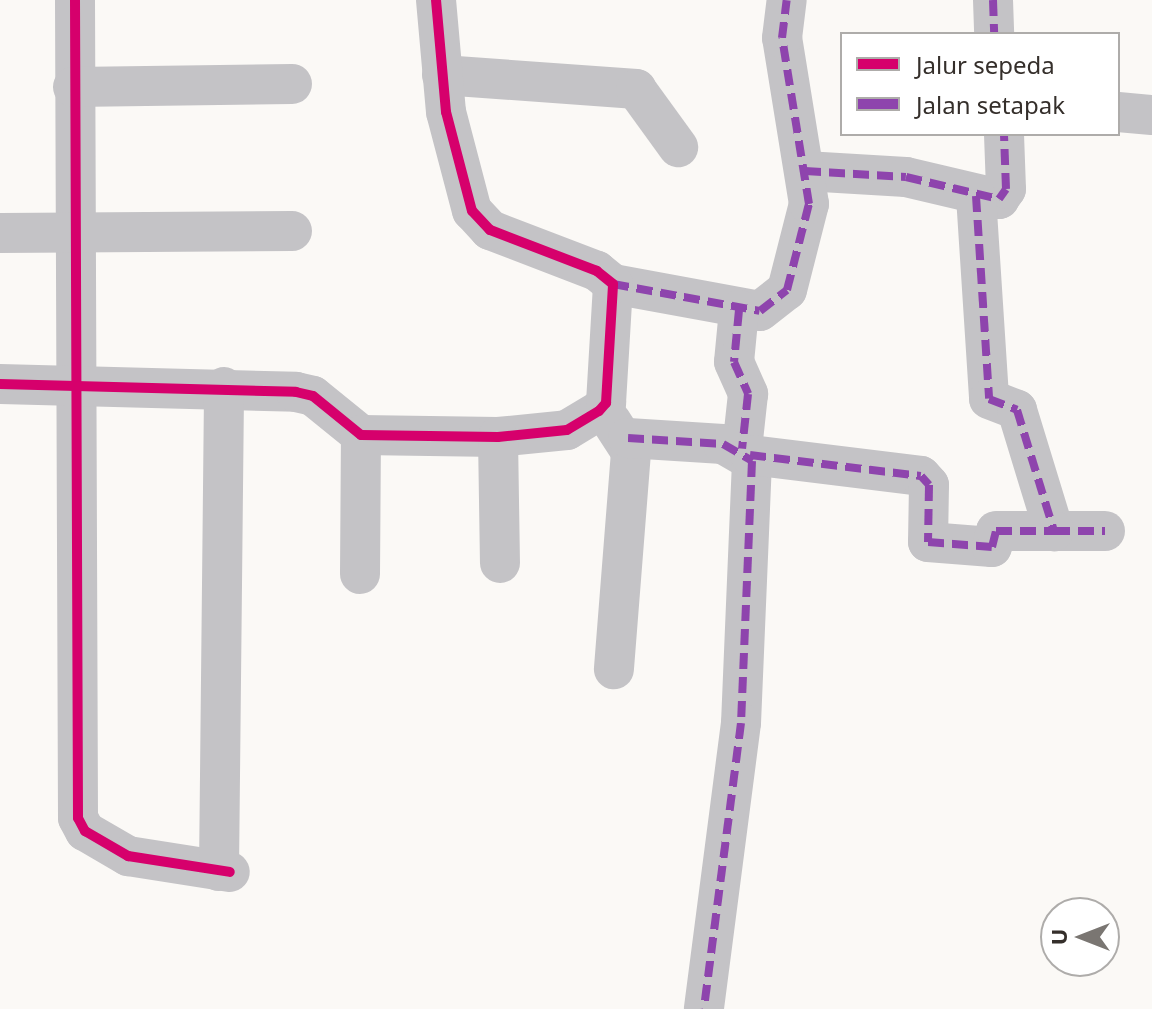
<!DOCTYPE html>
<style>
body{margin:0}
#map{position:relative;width:1152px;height:1009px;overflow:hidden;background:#fbf9f6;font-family:"Noto Sans",sans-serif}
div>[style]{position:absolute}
.minor>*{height:40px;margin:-20px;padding:0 20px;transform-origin:20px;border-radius:20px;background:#c4c3c6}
.quiet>*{height:8px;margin-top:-4px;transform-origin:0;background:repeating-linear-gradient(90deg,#8e44ad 0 16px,transparent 0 24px)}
.cycleway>*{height:10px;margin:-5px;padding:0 5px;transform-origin:5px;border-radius:5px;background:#d6006c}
span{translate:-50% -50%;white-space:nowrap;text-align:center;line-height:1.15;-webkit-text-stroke:6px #fff;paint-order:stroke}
.legend{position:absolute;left:840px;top:32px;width:280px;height:104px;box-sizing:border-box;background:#fff;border:2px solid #aeacaa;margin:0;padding:10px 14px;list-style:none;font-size:24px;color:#352f2b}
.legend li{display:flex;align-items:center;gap:16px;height:40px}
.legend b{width:40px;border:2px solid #aeacaa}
.north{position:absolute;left:1040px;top:897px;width:80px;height:80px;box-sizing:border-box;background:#fff;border:2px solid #aeacaa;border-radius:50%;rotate:270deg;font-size:22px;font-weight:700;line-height:32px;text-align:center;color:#352f2b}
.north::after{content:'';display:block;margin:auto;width:28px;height:36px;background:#7a7672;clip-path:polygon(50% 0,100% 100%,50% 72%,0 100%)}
</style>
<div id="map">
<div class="minor">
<i style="left:75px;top:0;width:818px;rotate:89.79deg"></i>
<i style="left:78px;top:818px;width:15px;rotate:62deg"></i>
<i style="left:85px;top:831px;width:50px;rotate:30.2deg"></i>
<i style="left:128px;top:856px;width:103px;rotate:8.9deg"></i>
<i style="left:993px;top:0;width:34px;rotate:88deg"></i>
<i style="left:442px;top:75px;width:195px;rotate:4.1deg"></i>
<i style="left:636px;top:89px;width:72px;rotate:54.1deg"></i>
<i style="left:73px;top:87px;width:219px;rotate:-0.8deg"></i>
<i style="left:1118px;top:112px;width:34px;rotate:5deg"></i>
<i style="left:805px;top:171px;width:101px;rotate:3.4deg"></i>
<i style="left:906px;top:177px;width:96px;rotate:13.3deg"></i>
<i style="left:999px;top:199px;width:12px;rotate:-55deg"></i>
<i style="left:1006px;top:189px;width:55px;rotate:-92.1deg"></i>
<i style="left:976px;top:196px;width:203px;rotate:86.3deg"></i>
<i style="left:989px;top:399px;width:30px;rotate:21deg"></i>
<i style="left:1017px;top:410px;width:127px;rotate:73deg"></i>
<i style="left:1054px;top:531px;width:51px"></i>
<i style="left:0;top:233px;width:292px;rotate:-0.4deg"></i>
<i style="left:613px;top:284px;width:149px;rotate:10.4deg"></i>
<i style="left:760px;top:311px;width:34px;rotate:-38deg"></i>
<i style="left:787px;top:290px;width:89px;rotate:-75.7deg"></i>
<i style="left:809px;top:204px;width:168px;rotate:-99.2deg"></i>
<i style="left:782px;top:38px;width:38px;rotate:-83deg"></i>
<i style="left:739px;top:310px;width:52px;rotate:95.5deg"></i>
<i style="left:734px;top:362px;width:35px;rotate:66deg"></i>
<i style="left:748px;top:394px;width:55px;rotate:96.2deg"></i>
<i style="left:0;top:384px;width:296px;rotate:1.5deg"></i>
<i style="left:296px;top:392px;width:17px;rotate:13deg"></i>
<i style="left:313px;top:396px;width:62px;rotate:39.1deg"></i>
<i style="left:361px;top:435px;width:137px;rotate:0.8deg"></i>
<i style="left:498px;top:437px;width:69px;rotate:-5.8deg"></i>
<i style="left:567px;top:430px;width:37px;rotate:-31deg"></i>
<i style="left:599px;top:411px;width:11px;rotate:-49deg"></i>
<i style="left:606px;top:403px;width:119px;rotate:-86.6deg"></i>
<i style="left:613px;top:284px;width:21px;rotate:-141deg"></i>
<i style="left:597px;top:271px;width:115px;rotate:-159deg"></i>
<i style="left:490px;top:230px;width:26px;rotate:-133deg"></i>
<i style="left:472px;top:211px;width:102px;rotate:-104.7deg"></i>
<i style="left:446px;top:112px;width:112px;rotate:-95.1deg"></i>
<i style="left:611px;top:421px;width:37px;rotate:57deg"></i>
<i style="left:631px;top:452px;width:218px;rotate:94.5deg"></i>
<i style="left:498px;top:437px;width:126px;rotate:89.1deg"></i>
<i style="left:628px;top:438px;width:95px;rotate:3.6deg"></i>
<i style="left:723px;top:444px;width:34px;rotate:30deg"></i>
<i style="left:752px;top:461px;width:262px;rotate:92.4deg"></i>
<i style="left:741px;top:723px;width:288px;rotate:97.4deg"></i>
<i style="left:750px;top:455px;width:172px;rotate:7deg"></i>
<i style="left:921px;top:476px;width:12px;rotate:48deg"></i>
<i style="left:929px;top:485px;width:57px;rotate:91deg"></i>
<i style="left:928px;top:542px;width:64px;rotate:4.5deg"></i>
<i style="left:992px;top:547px;width:16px;rotate:-76deg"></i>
<i style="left:996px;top:531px;width:58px"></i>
<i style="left:360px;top:574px;width:139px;rotate:-89.6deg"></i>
<i style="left:219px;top:871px;width:484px;rotate:-89.4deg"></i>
</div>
<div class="quiet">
<i style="left:993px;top:0;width:34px;rotate:88deg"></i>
<i style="left:805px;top:171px;width:101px;rotate:3.4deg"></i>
<i style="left:906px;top:177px;width:96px;rotate:13.3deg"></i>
<i style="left:999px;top:199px;width:12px;rotate:-55deg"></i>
<i style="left:1006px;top:189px;width:55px;rotate:-92.1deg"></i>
<i style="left:976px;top:196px;width:203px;rotate:86.3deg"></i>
<i style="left:989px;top:399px;width:30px;rotate:21deg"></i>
<i style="left:1017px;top:410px;width:127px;rotate:73deg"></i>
<i style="left:1054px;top:531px;width:51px"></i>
<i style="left:613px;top:284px;width:149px;rotate:10.4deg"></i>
<i style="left:760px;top:311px;width:34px;rotate:-38deg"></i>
<i style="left:787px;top:290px;width:89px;rotate:-75.7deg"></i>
<i style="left:809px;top:204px;width:168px;rotate:-99.2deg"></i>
<i style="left:782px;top:38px;width:38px;rotate:-83deg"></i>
<i style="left:739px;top:310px;width:52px;rotate:95.5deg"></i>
<i style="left:734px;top:362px;width:35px;rotate:66deg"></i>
<i style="left:748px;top:394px;width:55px;rotate:96.2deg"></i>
<i style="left:628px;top:438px;width:95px;rotate:3.6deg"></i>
<i style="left:723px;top:444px;width:34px;rotate:30deg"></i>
<i style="left:752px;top:461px;width:262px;rotate:92.4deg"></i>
<i style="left:741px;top:723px;width:288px;rotate:97.4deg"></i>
<i style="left:750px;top:455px;width:172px;rotate:7deg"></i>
<i style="left:921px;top:476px;width:12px;rotate:48deg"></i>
<i style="left:929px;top:485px;width:57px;rotate:91deg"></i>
<i style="left:928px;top:542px;width:64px;rotate:4.5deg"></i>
<i style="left:992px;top:547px;width:16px;rotate:-76deg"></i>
<i style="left:996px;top:531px;width:58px"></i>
</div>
<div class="cycleway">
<i style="left:75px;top:0;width:818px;rotate:89.79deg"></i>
<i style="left:78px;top:818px;width:15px;rotate:62deg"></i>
<i style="left:85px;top:831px;width:50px;rotate:30.2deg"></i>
<i style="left:128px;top:856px;width:103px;rotate:8.9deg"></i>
<i style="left:0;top:384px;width:296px;rotate:1.5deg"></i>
<i style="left:296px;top:392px;width:17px;rotate:13deg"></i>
<i style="left:313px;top:396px;width:62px;rotate:39.1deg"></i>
<i style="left:361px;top:435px;width:137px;rotate:0.8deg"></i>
<i style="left:498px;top:437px;width:69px;rotate:-5.8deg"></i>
<i style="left:567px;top:430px;width:37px;rotate:-31deg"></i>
<i style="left:599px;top:411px;width:11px;rotate:-49deg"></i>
<i style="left:606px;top:403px;width:119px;rotate:-86.6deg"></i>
<i style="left:613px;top:284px;width:21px;rotate:-141deg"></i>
<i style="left:597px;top:271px;width:115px;rotate:-159deg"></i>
<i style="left:490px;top:230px;width:26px;rotate:-133deg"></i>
<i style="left:472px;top:211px;width:102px;rotate:-104.7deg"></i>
<i style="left:446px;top:112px;width:112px;rotate:-95.1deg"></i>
</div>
<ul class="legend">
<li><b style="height:10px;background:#d6006c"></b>Jalur sepeda</li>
<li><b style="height:10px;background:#8e44ad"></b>Jalan setapak</li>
</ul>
<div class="north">U</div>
</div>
